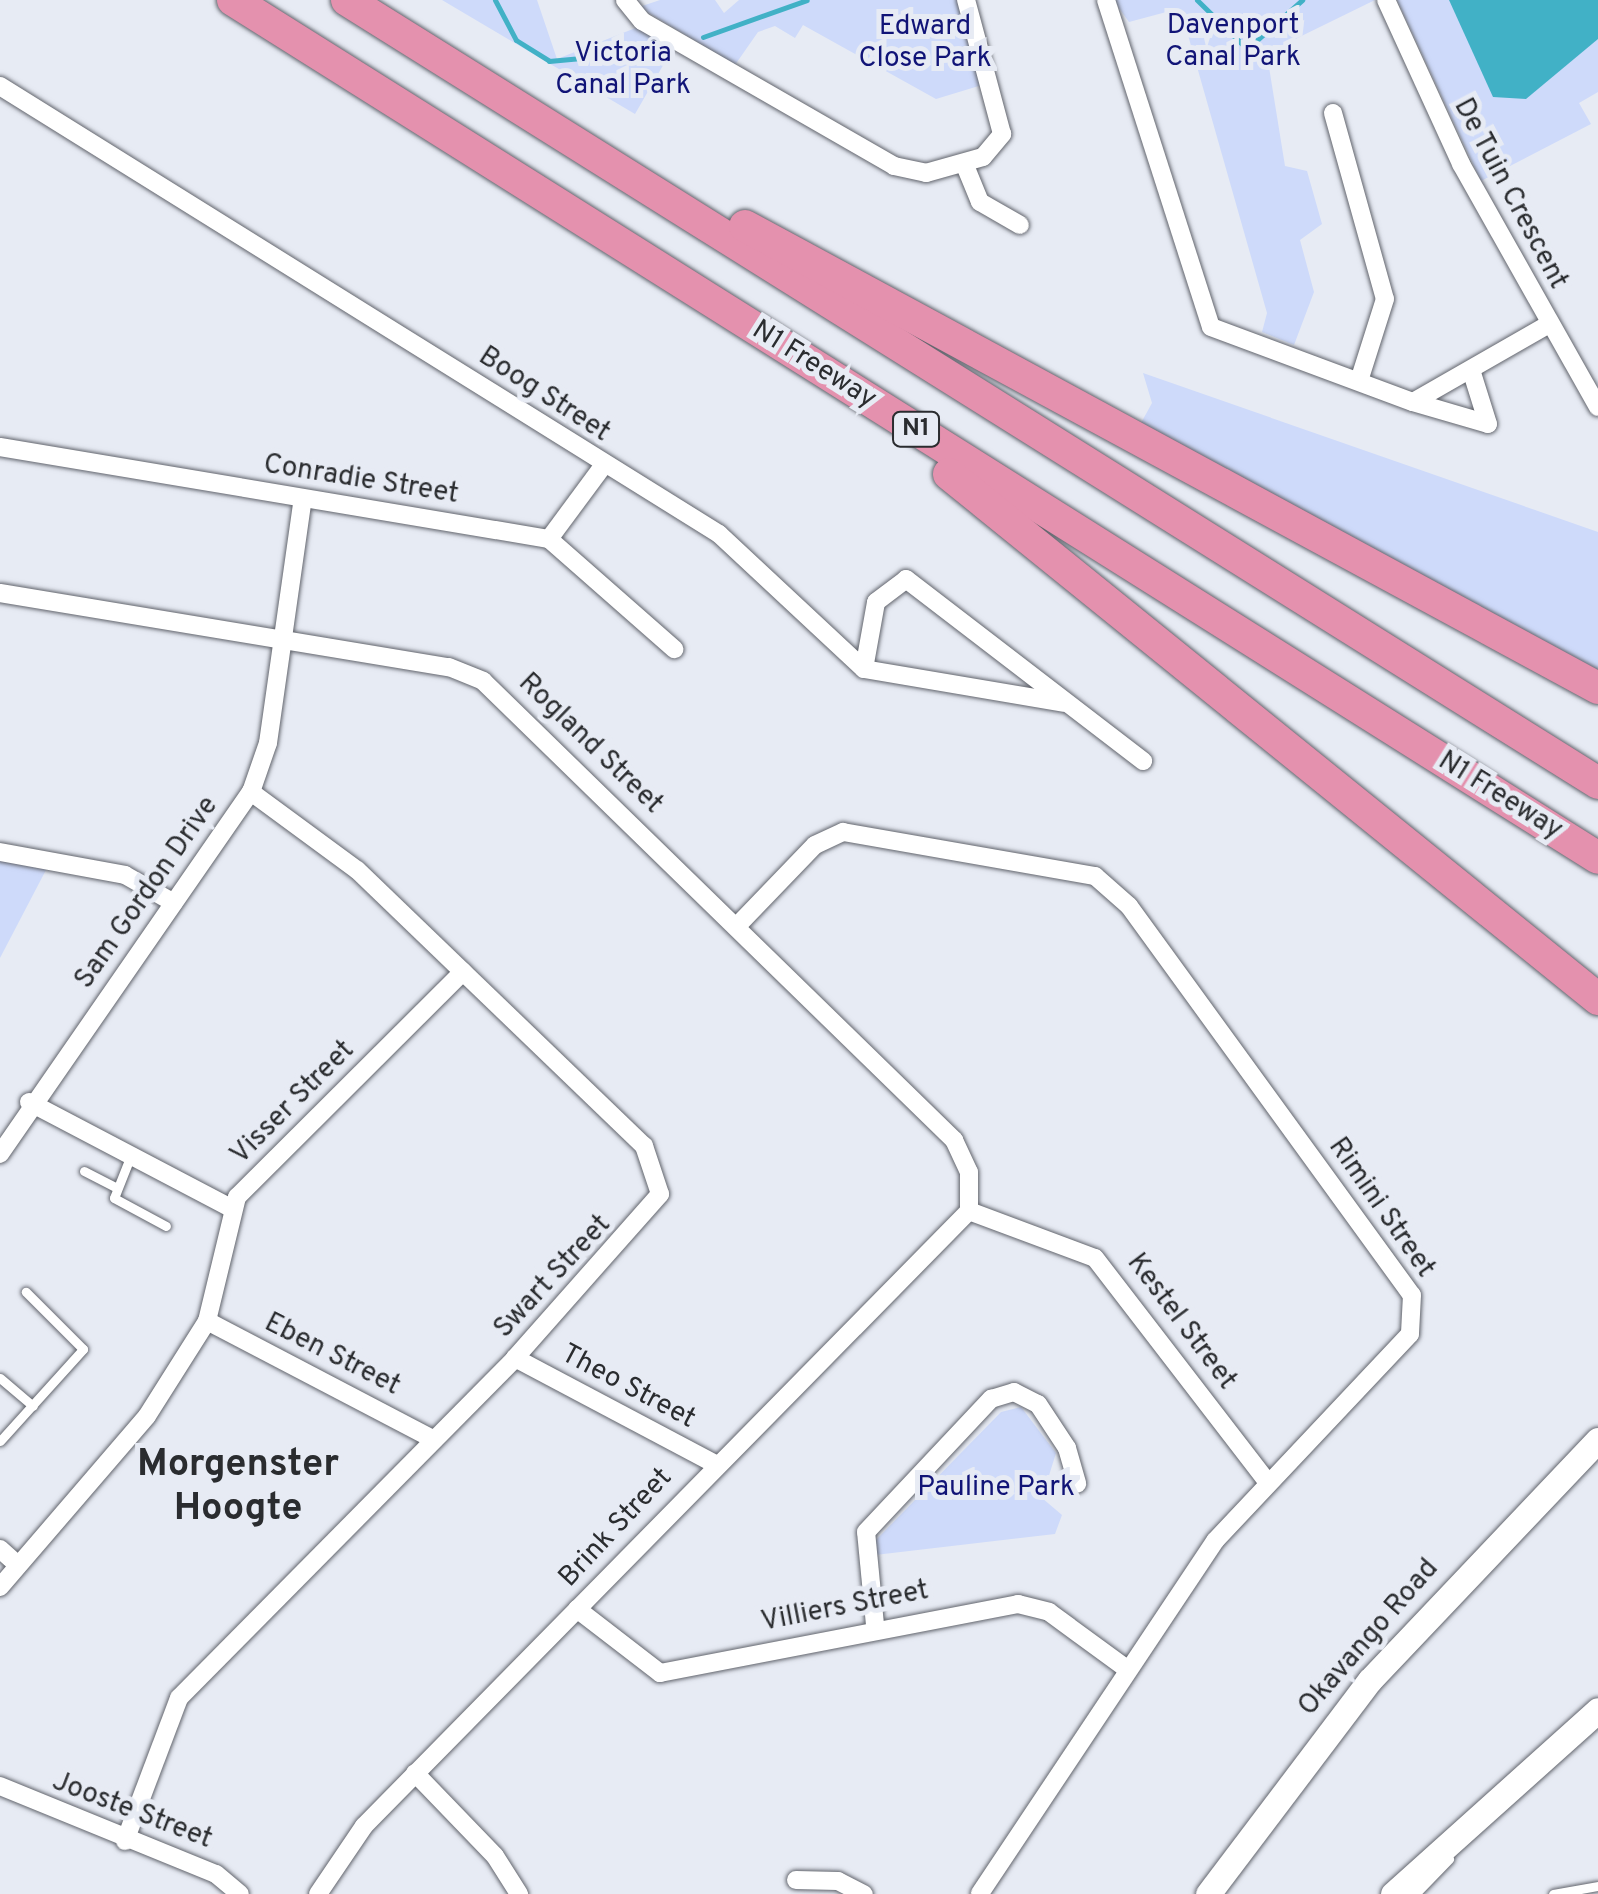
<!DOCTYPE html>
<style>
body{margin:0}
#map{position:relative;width:1598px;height:1894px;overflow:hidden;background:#e7ebf4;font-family:Overpass,sans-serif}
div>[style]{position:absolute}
.green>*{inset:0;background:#cedafa}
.water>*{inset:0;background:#41b1c6}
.stream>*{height:5px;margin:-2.5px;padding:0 2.5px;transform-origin:2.5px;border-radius:2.5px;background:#41b1c6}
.roads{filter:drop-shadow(0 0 2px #61646c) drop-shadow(0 0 2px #61646c)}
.lane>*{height:9px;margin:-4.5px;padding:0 4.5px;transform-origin:4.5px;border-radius:4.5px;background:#fff}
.street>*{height:18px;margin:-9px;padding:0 9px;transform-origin:9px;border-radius:9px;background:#fff}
.secondary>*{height:25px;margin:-12.5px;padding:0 12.5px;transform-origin:12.5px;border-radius:12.5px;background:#fff}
.highway>*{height:32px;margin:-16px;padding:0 16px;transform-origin:16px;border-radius:16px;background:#e491ae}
span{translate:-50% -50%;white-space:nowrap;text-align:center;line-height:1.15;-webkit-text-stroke:10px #e7ebf4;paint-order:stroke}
.shield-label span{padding:2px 8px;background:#e7ebf4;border:2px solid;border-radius:8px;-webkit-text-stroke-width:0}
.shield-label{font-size:25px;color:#2a2c2f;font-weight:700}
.park-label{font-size:28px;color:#111477}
.street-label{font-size:28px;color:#2a2c2f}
.district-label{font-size:38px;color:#2a2c2f;font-weight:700}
</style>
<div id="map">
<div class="green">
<i style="clip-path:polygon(442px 0,537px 0,557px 59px,638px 27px,673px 48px,635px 114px)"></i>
<i style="clip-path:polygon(660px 0,715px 0,724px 13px,739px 0,957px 0,982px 85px,936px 99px,803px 25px,795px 38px,775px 26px,758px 32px,735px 65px,639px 7px)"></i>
<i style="clip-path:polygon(1113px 0,1375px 0,1277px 48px,1269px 67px,1285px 166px,1307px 171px,1322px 224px,1300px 240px,1314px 292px,1294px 345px,1262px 332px,1267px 313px,1184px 21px,1170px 11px,1129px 22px)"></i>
<i style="clip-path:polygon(1397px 0,1598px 0,1598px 92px,1579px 103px,1591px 124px,1481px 181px)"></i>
<i style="clip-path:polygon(1143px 373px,1598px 532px,1598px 671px,1141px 423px,1152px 403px)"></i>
<i style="clip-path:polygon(0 860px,47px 868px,0 958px)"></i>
<i style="clip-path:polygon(1021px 1407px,1056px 1453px,1042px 1498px,1062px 1515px,1055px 1534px,875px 1555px,873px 1543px,1001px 1412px)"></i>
</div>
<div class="water">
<i style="clip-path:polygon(1449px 0,1598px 0,1598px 39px,1526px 99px,1493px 97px)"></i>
</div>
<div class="stream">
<i style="left:495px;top:0;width:45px;rotate:62.3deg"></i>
<i style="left:516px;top:40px;width:39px;rotate:32deg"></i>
<i style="left:549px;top:61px;width:108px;rotate:-5.3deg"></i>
<i style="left:1197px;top:0;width:70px;rotate:44.4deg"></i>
<i style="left:1247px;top:49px;width:74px;rotate:-41.7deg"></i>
<i style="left:703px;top:37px;width:110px;rotate:-19.6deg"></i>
</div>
<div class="roads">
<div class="lane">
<i style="left:131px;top:1155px;width:46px;rotate:111.6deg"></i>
<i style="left:114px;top:1198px;width:59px;rotate:28.3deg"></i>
<i style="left:84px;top:1171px;width:35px;rotate:27deg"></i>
<i style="left:0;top:1378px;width:43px;rotate:40.3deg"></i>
<i style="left:0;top:1441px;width:124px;rotate:-47.9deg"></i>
<i style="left:83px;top:1349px;width:81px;rotate:-135deg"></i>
<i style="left:1415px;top:1894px;width:49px;rotate:-45.8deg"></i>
<i style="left:1553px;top:1894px;width:46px;rotate:-10.1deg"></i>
</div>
<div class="street">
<i style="left:625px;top:0;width:27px;rotate:51deg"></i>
<i style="left:642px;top:21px;width:291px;rotate:29.9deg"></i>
<i style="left:894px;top:166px;width:33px;rotate:12deg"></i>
<i style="left:926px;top:173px;width:59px;rotate:-15.7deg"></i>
<i style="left:983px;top:157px;width:30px;rotate:-50deg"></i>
<i style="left:1002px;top:134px;width:139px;rotate:-105deg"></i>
<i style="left:1106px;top:0;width:343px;rotate:72.2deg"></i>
<i style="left:1211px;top:327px;width:215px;rotate:20.4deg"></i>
<i style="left:1413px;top:402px;width:157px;rotate:-29.8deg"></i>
<i style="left:1386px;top:0;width:180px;rotate:65.4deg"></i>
<i style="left:1461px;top:164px;width:279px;rotate:60.6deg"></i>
<i style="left:0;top:86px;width:847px;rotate:31.93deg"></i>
<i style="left:719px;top:534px;width:198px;rotate:43deg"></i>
<i style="left:864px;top:669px;width:203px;rotate:9.6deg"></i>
<i style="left:1333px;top:113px;width:193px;rotate:74.4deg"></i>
<i style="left:1385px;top:299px;width:86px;rotate:107.6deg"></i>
<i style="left:964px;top:163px;width:42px;rotate:67.7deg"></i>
<i style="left:980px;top:202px;width:46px;rotate:29.9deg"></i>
<i style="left:1413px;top:402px;width:78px;rotate:16.3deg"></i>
<i style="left:1488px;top:424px;width:53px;rotate:-107.4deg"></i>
<i style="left:0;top:447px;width:557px;rotate:9.51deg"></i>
<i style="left:549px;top:539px;width:167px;rotate:41.3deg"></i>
<i style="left:549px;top:539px;width:91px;rotate:-53.5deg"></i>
<i style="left:0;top:593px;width:455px;rotate:9.4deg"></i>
<i style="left:449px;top:667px;width:37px;rotate:22deg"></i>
<i style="left:483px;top:681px;width:658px;rotate:44.26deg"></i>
<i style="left:954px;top:1140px;width:35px;rotate:65deg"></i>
<i style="left:969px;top:1172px;width:39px;rotate:90deg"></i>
<i style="left:864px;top:669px;width:68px;rotate:-79.8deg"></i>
<i style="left:876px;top:602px;width:38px;rotate:-37deg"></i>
<i style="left:906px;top:579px;width:299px;rotate:37.5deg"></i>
<i style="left:0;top:852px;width:127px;rotate:10.4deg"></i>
<i style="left:125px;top:875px;width:56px;rotate:29.7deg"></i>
<i style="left:737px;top:926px;width:112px;rotate:-46.1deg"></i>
<i style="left:815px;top:845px;width:31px;rotate:-25deg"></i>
<i style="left:843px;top:832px;width:256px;rotate:9.9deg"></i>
<i style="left:1095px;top:876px;width:45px;rotate:41.4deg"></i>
<i style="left:1129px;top:906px;width:481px;rotate:54deg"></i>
<i style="left:1412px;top:1295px;width:39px;rotate:93deg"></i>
<i style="left:1410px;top:1334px;width:284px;rotate:133.3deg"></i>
<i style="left:1215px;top:1541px;width:424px;rotate:123.7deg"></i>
<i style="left:29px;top:1102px;width:228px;rotate:27.7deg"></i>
<i style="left:0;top:1154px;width:441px;rotate:-55.3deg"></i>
<i style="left:251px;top:792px;width:52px;rotate:-70.9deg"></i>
<i style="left:268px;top:743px;width:247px;rotate:-81.9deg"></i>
<i style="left:969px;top:1211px;width:134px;rotate:20.5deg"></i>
<i style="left:1095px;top:1258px;width:282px;rotate:52.4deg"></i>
<i style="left:207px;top:1321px;width:253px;rotate:27.6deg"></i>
<i style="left:515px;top:1358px;width:226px;rotate:27.9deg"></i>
<i style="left:0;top:1549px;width:24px;rotate:42deg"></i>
<i style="left:0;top:1587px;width:225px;rotate:-49.3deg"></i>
<i style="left:147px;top:1416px;width:112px;rotate:-57.7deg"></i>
<i style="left:207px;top:1321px;width:128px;rotate:-76.4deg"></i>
<i style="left:237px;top:1197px;width:319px;rotate:-44.9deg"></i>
<i style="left:577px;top:1609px;width:105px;rotate:37.6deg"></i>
<i style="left:660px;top:1673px;width:365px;rotate:-10.9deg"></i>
<i style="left:1018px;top:1604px;width:32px;rotate:14deg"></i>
<i style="left:1049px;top:1612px;width:97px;rotate:36.2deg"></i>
<i style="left:875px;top:1625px;width:93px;rotate:-95.5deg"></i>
<i style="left:866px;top:1532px;width:183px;rotate:-46.8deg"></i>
<i style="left:991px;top:1399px;width:24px;rotate:-17deg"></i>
<i style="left:1014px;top:1392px;width:27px;rotate:27deg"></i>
<i style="left:1038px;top:1404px;width:53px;rotate:56.6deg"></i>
<i style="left:1067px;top:1448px;width:37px;rotate:74deg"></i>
<i style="left:415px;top:1773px;width:115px;rotate:46.1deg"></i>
<i style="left:495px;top:1856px;width:45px;rotate:57.7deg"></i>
<i style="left:0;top:1786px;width:233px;rotate:22.2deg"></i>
<i style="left:216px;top:1874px;width:31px;rotate:40deg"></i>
<i style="left:125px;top:1841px;width:153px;rotate:-69.3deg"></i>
<i style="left:179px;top:1698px;width:478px;rotate:-45.3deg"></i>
<i style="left:515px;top:1358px;width:219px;rotate:-48.5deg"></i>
<i style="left:660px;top:1194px;width:51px;rotate:-108.4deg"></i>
<i style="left:644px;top:1146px;width:398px;rotate:-136.1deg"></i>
<i style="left:357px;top:870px;width:132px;rotate:-143.7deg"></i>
<i style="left:796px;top:1880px;width:42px;rotate:1.4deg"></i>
<i style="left:838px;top:1881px;width:29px;rotate:27deg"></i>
<i style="left:318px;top:1894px;width:82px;rotate:-55.9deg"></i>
<i style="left:364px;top:1826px;width:863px;rotate:-45.47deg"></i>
</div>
<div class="secondary">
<i style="left:1208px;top:1894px;width:268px;rotate:-52.9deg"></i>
<i style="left:1370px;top:1680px;width:331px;rotate:-46.5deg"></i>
<i style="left:1393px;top:1894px;width:275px;rotate:-41.9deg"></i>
</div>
<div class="highway">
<i style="left:233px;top:0;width:1612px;rotate:32.15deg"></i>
<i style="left:347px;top:0;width:1476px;rotate:32.04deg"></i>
<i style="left:745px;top:226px;width:970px;rotate:28.44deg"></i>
<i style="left:949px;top:474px;width:835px;rotate:38.97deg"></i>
</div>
</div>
<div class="shield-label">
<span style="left:916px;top:429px">N1</span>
</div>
<div class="park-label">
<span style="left:1233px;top:42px">Davenport<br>Canal Park</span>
<span style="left:925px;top:43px">Edward<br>Close Park</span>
<span style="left:623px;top:70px">Victoria<br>Canal Park</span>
<span style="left:996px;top:1488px">Pauline Park</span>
</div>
<div class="street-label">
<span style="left:1510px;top:194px;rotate:62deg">De Tuin Crescent</span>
<span style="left:814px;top:365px;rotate:32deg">N1 Freeway</span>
<span style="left:544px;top:395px;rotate:33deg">Boog Street</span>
<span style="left:361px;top:480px;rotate:9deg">Conradie Street</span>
<span style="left:590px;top:744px;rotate:44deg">Rogland Street</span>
<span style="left:1500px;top:796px;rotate:32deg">N1 Freeway</span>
<span style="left:147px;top:893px;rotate:-55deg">Sam Gordon Drive</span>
<span style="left:293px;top:1103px;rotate:-45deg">Visser Street</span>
<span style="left:1381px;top:1208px;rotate:55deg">Rimini Street</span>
<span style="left:553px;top:1277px;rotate:-47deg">Swart Street</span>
<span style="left:1181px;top:1322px;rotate:53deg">Kestel Street</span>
<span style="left:332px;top:1355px;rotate:27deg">Eben Street</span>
<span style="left:628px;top:1387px;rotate:28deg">Theo Street</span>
<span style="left:616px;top:1528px;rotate:-47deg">Brink Street</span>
<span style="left:845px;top:1607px;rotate:-11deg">Villiers Street</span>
<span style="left:1369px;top:1638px;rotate:-49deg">Okavango Road</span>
<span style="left:132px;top:1811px;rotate:21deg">Jooste Street</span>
</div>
<div class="district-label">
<span style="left:238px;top:1488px">Morgenster<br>Hoogte</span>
</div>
</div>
